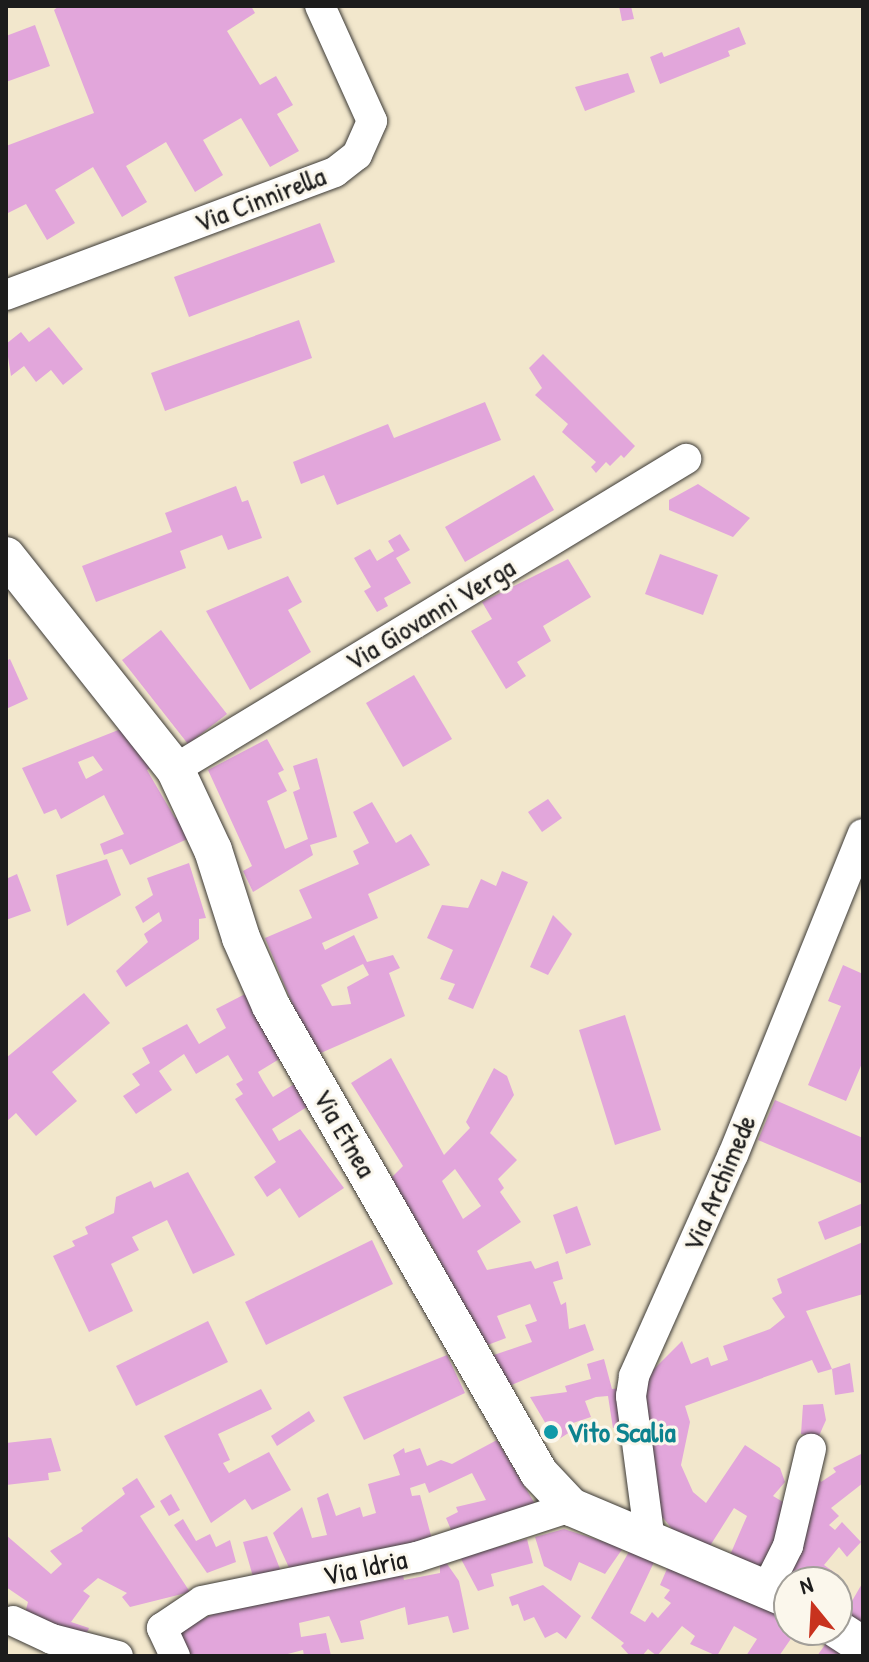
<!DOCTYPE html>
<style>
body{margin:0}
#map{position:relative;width:869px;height:1662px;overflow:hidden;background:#f2e7cc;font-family:"Patrick Hand",sans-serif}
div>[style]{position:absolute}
.building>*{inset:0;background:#e2a6db}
.roads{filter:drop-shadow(0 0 2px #3c3a36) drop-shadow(0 0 2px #3c3a36)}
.minor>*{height:30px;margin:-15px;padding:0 15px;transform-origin:15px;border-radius:15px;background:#fff}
.major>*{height:38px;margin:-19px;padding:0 19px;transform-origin:19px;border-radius:19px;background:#fff}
.dots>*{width:22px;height:22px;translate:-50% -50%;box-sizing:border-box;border:4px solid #fbf7ec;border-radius:50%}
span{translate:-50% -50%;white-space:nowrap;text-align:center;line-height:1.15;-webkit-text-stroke:6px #fbf7ec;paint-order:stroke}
.street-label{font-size:28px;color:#1c1c1c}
.culture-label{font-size:28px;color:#0d838f;font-weight:700}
.left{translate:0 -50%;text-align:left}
.frame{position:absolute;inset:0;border:8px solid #1c1c1c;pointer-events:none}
.north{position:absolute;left:773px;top:1566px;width:80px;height:80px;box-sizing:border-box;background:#fbf7ec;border:2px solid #a29f99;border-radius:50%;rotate:342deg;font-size:22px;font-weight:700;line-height:32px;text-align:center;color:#1c1c1c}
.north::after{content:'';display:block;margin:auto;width:28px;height:36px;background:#c8321e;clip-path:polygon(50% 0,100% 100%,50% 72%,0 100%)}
</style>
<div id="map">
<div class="building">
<i style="clip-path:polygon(59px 6px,251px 6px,255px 13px,227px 31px,260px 85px,276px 76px,293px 105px,277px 114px,299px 151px,270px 167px,241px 118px,203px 140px,223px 175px,195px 192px,166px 142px,126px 166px,147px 202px,122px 217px,93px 167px,55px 190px,75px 223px,47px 240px,26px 204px,6px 214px,6px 146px,94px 113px,54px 10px)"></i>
<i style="clip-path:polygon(619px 6px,631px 6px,634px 19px,622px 21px)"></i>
<i style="clip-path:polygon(35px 25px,50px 66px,6px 82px,6px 36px)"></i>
<i style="clip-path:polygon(739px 27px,746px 44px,728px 51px,730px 56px,660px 84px,650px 57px,662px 52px,664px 57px)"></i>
<i style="clip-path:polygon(628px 73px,635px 92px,585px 111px,575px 87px)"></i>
<i style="clip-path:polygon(320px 223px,335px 262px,189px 317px,174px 277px)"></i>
<i style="clip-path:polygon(299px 320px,312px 358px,165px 411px,151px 373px)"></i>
<i style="clip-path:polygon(49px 327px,83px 369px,63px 385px,51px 370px,36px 382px,24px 366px,11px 376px,6px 344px,21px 332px,29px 342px)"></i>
<i style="clip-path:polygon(543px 354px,635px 446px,624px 458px,621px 455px,610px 466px,606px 462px,596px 473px,591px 467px,596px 462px,562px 432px,568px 424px,535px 395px,542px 388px,529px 368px)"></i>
<i style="clip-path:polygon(485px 402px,501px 440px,337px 505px,324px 475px,301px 484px,293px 462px,388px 424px,394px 438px)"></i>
<i style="clip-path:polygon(534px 475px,554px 510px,465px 562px,445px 527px)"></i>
<i style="clip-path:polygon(698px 484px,750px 518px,733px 537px,669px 510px,669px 500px)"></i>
<i style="clip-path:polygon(236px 486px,242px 502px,248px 500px,262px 538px,228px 550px,222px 535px,180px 551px,186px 568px,96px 602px,82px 566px,172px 532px,165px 513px)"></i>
<i style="clip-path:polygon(400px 534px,410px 550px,396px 558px,411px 583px,384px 598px,388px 606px,377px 612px,364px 591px,371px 587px,354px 558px,370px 549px,377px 561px,394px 551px,388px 541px)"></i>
<i style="clip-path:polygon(660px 554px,718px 575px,703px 615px,645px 594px)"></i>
<i style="clip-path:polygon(568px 559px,591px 597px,543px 626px,551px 641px,517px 662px,526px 676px,506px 689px,471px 631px,492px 619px,482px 602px)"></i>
<i style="clip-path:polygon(288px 576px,302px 602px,288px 610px,311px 652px,250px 690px,206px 611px)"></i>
<i style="clip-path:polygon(161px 630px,227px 714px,188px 744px,122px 660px)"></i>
<i style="clip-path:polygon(10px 659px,28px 699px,6px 709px,6px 661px)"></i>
<i style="clip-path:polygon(414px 675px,452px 739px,403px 767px,366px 703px)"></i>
<i style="clip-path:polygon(evenodd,126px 727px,157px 764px,147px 770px,175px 818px,184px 814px,194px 836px,130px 865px,122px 849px,104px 855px,100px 844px,124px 834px,104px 795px,61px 819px,56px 809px,44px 814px,22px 768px,126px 727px,93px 756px,103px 770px,86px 779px,78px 762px,93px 756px)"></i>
<i style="clip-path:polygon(267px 739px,284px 770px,278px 773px,287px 791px,267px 801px,285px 849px,308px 839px,293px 792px,300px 789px,293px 766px,317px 758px,337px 837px,310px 845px,313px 855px,253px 892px,243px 871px,252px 866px,208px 770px)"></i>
<i style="clip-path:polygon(548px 799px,562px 818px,542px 832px,528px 812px)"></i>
<i style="clip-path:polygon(evenodd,372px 802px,396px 843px,411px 834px,430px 865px,368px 894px,378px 918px,322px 943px,325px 950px,354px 935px,367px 962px,393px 955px,400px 968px,389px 973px,405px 1016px,314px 1056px,265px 938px,312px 918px,299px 890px,359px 864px,353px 851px,369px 843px,353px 812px,372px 802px,363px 964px,369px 975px,347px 987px,351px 1004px,332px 1006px,321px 985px,363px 964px)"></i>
<i style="clip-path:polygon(107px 859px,121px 895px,67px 926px,56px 875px)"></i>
<i style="clip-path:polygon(189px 863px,206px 918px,199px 919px,199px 939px,126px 987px,116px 971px,148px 942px,144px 934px,162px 921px,159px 912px,143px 923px,135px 907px,153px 895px,147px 878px)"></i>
<i style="clip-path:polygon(502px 871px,528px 882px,473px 1009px,448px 999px,455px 984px,440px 979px,453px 950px,427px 938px,442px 905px,468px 908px,481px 879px,496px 886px)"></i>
<i style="clip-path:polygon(17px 874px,31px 911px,6px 920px,6px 879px)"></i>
<i style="clip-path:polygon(553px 915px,572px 934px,548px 975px,530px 967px)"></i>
<i style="clip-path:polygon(843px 965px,863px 974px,863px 1061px,846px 1101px,808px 1085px,841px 1006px,828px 1001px)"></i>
<i style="clip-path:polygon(251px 991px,281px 1058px,258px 1072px,263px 1081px,273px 1097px,296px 1083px,310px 1105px,272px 1129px,279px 1141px,300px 1129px,344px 1188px,299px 1218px,280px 1188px,267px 1197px,254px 1177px,276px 1162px,235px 1099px,243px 1094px,236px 1084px,243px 1080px,228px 1055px,196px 1074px,184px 1054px,159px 1071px,172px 1090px,136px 1114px,123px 1096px,140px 1085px,132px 1074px,150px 1063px,142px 1048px,187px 1024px,199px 1044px,226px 1028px,216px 1009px)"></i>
<i style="clip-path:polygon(84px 993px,110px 1023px,52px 1072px,77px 1101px,36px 1136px,16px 1113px,6px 1122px,6px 1058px)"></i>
<i style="clip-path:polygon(625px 1015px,661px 1130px,615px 1145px,579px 1030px)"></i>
<i style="clip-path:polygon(evenodd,391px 1058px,444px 1155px,470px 1128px,466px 1122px,494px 1068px,507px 1076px,514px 1095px,490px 1133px,517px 1160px,498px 1179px,504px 1188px,500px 1192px,521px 1222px,477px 1251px,487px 1270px,531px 1261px,535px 1269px,558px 1261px,563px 1279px,553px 1282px,561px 1305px,566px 1302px,569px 1329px,585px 1324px,594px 1350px,507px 1387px,491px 1356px,532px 1342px,525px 1325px,537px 1321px,530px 1304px,497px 1316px,506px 1338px,485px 1346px,430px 1243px,389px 1180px,403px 1166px,351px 1083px,391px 1058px,455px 1169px,481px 1206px,463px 1219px,442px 1181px,455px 1169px)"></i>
<i style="clip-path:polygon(775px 1100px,863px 1138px,863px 1184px,758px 1140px)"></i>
<i style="clip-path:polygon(188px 1172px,235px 1255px,193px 1274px,167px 1220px,132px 1237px,139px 1250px,111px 1264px,133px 1311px,89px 1332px,53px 1256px,75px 1246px,72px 1241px,88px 1234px,85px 1227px,114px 1213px,116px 1197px,151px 1181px,154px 1188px)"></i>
<i style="clip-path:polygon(863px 1203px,863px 1225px,825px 1240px,818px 1222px)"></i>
<i style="clip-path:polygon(577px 1206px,591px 1245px,566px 1254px,553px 1215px)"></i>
<i style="clip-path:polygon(372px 1240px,393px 1284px,266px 1345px,245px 1302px)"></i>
<i style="clip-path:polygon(863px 1242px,863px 1294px,806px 1311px,832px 1369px,850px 1363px,854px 1392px,835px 1395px,832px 1369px,818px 1373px,812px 1360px,685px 1406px,690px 1422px,681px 1465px,693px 1492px,706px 1503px,745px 1445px,780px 1468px,785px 1482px,773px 1496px,788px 1505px,765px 1571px,730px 1555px,747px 1516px,734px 1508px,708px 1549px,682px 1541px,655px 1508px,644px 1379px,682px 1341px,691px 1364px,708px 1357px,711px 1366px,728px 1360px,723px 1346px,770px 1329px,785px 1317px,772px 1298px,782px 1293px,777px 1279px)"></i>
<i style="clip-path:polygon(208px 1321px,228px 1362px,136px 1406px,116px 1366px)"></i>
<i style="clip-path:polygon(447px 1355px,465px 1393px,364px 1440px,343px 1397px)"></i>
<i style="clip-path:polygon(604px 1359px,612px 1389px,623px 1388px,628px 1426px,613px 1428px,608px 1396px,596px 1397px,585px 1401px,591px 1417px,567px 1425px,570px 1432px,556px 1441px,530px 1397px,567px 1392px,565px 1386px,591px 1379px,587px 1364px)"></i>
<i style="clip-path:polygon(261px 1389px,272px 1409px,218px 1434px,230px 1460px,223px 1463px,229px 1473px,269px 1452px,291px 1490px,252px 1510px,245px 1499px,211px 1523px,164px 1436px)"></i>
<i style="clip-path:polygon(823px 1404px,826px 1420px,818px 1438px,801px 1434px,803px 1405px)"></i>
<i style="clip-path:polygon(309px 1411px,315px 1421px,277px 1446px,271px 1436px)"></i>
<i style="clip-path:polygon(51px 1438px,61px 1471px,48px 1473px,49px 1480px,6px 1485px,6px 1443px)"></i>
<i style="clip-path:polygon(497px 1440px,538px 1509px,455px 1539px,446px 1518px,458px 1512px,456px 1507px,486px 1500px,472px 1473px,429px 1493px,425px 1483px,410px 1488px,412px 1496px,420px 1495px,433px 1543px,291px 1572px,273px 1533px,302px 1507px,312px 1538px,327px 1535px,317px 1498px,328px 1493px,336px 1516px,360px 1507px,363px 1517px,376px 1513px,368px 1484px,400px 1475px,393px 1455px,404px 1448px,405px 1453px,420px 1448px,427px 1466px,441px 1460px,452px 1464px)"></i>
<i style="clip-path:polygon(863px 1453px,863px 1483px,831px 1508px,839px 1516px,829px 1525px,835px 1530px,842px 1522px,861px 1542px,847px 1557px,839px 1547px,824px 1565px,838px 1575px,834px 1582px,782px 1583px,816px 1473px,821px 1482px,836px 1472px,833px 1468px)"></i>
<i style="clip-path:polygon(137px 1478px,155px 1507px,140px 1516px,190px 1592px,130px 1607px,122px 1597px,127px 1593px,98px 1578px,83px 1591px,90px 1596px,71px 1622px,89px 1628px,84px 1639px,24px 1617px,28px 1602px,6px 1587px,6px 1535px,51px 1574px,62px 1564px,50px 1551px,83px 1531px,81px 1528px,125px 1494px,122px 1488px)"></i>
<i style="clip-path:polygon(171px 1494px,180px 1510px,169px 1516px,160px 1501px)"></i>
<i style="clip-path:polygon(183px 1519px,196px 1541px,210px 1534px,216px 1547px,230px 1540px,236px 1562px,207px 1573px,174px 1525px)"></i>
<i style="clip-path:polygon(564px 1529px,623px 1548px,605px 1574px,579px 1562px,571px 1581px,544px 1566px,535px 1537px)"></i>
<i style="clip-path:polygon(267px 1536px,282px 1574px,254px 1580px,243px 1542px)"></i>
<i style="clip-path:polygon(527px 1539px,533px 1563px,491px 1574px,494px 1586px,478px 1591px,460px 1557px)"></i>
<i style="clip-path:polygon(630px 1550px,656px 1558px,630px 1613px,645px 1622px,652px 1612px,658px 1618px,671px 1603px,664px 1598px,670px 1590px,660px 1585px,670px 1562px,789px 1617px,789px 1630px,797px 1630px,779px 1656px,746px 1656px,757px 1639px,734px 1626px,717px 1656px,690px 1644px,695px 1636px,682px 1626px,657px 1656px,648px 1649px,642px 1656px,630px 1656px,621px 1646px,624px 1643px,591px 1618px)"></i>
<i style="clip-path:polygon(445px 1561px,459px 1581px,469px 1629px,453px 1633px,448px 1616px,408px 1625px,405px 1607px,360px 1621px,364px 1639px,341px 1643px,329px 1616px,299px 1623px,301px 1637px,326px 1633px,331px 1656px,304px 1656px,303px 1650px,280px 1656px,190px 1656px,178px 1630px,229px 1607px,401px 1567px,404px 1580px,440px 1573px,440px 1562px)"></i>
<i style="clip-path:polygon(863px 1582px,863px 1630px,841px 1620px)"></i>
<i style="clip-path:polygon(543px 1585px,581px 1616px,566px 1639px,557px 1632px,545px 1638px,534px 1617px,524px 1621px,518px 1604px,512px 1606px,509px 1597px)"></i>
<i style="clip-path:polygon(827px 1642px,847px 1656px,817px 1656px)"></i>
</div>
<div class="roads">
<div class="minor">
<i style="left:6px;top:295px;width:351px;rotate:-20.5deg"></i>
<i style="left:335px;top:172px;width:28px;rotate:-38deg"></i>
<i style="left:357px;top:155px;width:37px;rotate:-66deg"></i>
<i style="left:372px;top:121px;width:126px;rotate:-114.3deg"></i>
<i style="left:175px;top:769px;width:598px;rotate:-31.24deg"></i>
<i style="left:650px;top:1541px;width:146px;rotate:-97.5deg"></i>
<i style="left:631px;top:1396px;width:20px;rotate:-81deg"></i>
<i style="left:634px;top:1376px;width:242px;rotate:-65.9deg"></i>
<i style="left:733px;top:1155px;width:346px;rotate:-68deg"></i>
<i style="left:768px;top:1586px;width:45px;rotate:-63.4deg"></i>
<i style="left:788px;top:1546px;width:100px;rotate:-76.7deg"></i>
<i style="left:13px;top:1621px;width:43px;rotate:24.8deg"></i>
<i style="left:52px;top:1639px;width:68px;rotate:14.4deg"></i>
<i style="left:175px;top:1656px;width:31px;rotate:-115deg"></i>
<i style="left:162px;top:1628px;width:48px;rotate:-34deg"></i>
<i style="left:202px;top:1601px;width:219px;rotate:-11.6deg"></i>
<i style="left:417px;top:1557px;width:162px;rotate:-18deg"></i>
</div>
<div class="major">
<i style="left:6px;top:556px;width:272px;rotate:51.6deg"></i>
<i style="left:175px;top:769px;width:89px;rotate:64.9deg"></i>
<i style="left:213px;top:850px;width:92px;rotate:72.3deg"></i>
<i style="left:241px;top:938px;width:74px;rotate:66.2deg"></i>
<i style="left:271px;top:1006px;width:538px;rotate:60.15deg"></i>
<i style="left:539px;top:1473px;width:47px;rotate:46.7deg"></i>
<i style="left:571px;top:1507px;width:237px;rotate:22.9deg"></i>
<i style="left:837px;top:1629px;width:31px;rotate:33deg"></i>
</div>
</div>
<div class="dots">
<i style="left:551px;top:1432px;background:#0f9aa8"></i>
</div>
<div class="street-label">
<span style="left:260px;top:199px;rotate:-21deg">Via Cinnirella</span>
<span style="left:430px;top:614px;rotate:-31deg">Via Giovanni Verga</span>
<span style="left:345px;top:1133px;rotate:60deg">Via Etnea</span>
<span style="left:719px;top:1183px;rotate:-67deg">Via Archimede</span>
<span style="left:365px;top:1567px;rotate:-12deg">Via Idria</span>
</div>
<div class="culture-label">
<span class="left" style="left:567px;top:1432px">Vito Scalia</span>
</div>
<div class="frame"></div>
<div class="north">N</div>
</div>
